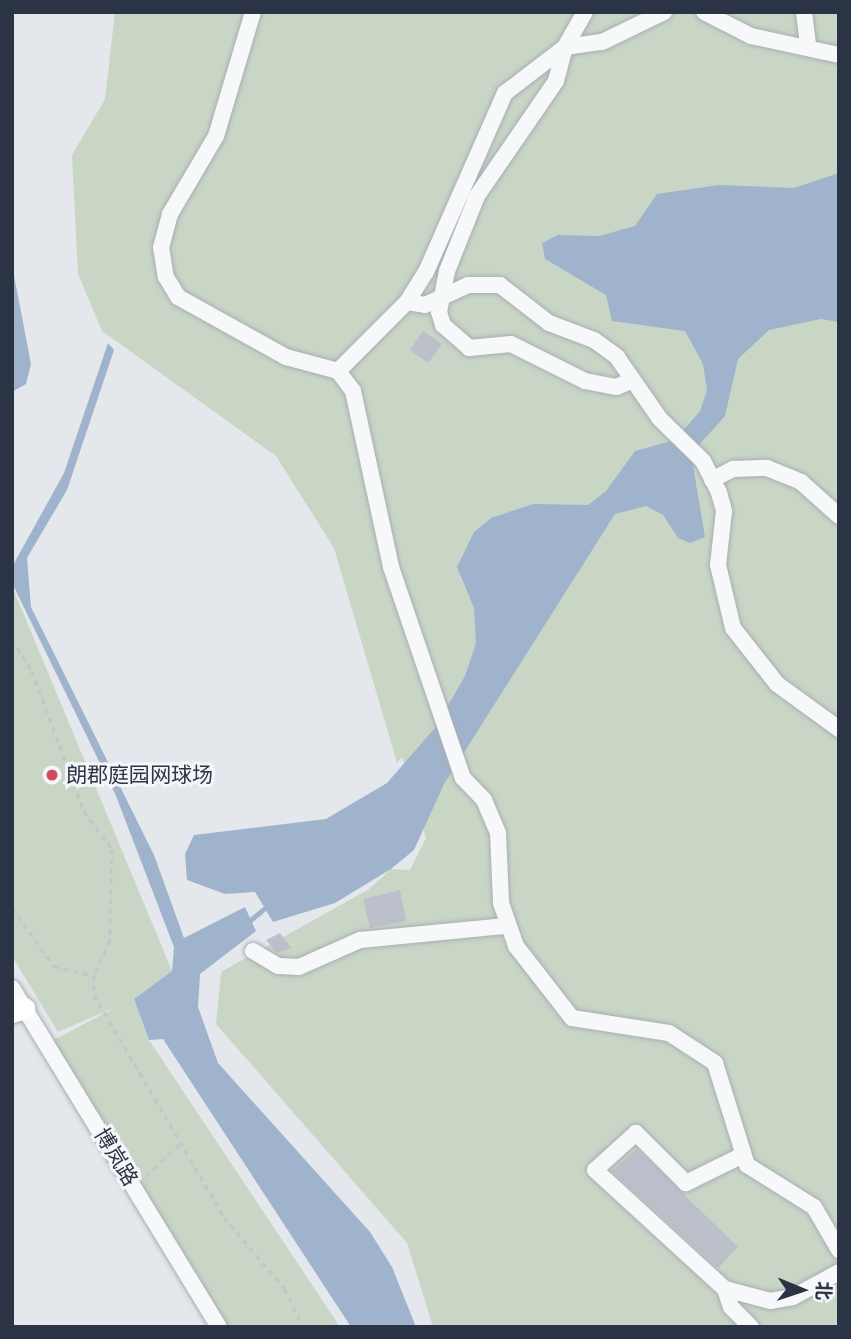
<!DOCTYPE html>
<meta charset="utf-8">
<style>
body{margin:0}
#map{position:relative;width:851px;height:1339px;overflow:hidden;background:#e4e7ec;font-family:Arial,"Noto Sans SC",sans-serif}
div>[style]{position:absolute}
.green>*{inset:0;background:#c9d6c5}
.water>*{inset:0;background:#9fb4cc}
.stream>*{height:4.5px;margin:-2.25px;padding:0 2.25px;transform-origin:2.25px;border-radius:2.25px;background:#9fb4cc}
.building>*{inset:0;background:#bbc0ca}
.path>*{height:2.5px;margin-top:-1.25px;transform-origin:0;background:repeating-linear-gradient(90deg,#c2c5cb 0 5px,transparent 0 10px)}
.roads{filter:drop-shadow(0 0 2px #a9aeb7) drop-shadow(0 0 2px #a9aeb7)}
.minor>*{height:16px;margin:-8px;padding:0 8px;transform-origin:8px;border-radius:8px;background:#f7f8fa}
.major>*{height:21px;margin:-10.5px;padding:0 10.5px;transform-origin:10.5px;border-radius:10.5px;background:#fff}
.dots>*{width:19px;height:19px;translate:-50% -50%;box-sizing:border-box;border:4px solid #f4f6f9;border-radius:50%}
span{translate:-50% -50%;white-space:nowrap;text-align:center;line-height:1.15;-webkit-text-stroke:6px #f4f6f9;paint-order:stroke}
.poi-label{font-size:21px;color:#2b3445}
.left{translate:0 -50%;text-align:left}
.street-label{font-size:21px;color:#2b3445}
.frame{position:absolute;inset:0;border:14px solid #2b3445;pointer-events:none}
.north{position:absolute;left:767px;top:1255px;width:70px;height:70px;-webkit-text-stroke:5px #f4f6f9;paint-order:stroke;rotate:92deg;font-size:19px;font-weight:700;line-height:28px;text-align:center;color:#2b3445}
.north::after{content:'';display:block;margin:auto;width:24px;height:32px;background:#2b3445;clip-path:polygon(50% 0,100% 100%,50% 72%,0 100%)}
</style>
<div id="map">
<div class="green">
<i style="clip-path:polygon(115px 12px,839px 12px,839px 1327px,433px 1327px,407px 1243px,216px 1024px,221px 972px,369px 889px,391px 869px,410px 870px,426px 838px,402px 757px,397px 763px,334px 548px,276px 456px,102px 331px,78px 274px,72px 155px,105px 99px)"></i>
<i style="clip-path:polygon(12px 586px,172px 971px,134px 999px,149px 1040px,340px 1327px,219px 1327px,46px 1044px,118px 1006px,58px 1032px,12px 956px)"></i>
</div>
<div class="water">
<i style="clip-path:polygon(839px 173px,839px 322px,821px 319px,769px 330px,738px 359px,725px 416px,698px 446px,693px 465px,705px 537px,690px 543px,678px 538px,663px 515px,646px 506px,615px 514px,444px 784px,414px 850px,391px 869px,335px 903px,273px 922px,255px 892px,225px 894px,187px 880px,185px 854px,194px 835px,326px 819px,387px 783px,434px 729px,465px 676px,476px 643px,474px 608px,457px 567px,474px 532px,491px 518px,533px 504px,588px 505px,606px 491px,635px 451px,675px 440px,700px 411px,707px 390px,703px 364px,685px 331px,612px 321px,606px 295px,545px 259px,542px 243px,558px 235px,599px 236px,635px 226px,657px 194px,719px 185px,794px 188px)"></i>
<i style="clip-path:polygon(12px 265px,31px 364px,26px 384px,12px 392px)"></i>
<i style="clip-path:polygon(108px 343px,114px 350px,67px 490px,27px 558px,31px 607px,154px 855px,184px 938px,245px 907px,256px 931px,200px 974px,198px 1007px,218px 1063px,370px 1232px,392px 1267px,416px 1327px,351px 1327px,163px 1039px,149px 1040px,134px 999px,172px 971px,174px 947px,116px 796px,12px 583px,12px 567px,64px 473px)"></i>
</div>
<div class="stream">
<i style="left:247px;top:923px;width:26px;rotate:-40deg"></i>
</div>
<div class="building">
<i style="clip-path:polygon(423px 331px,442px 344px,428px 363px,410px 350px)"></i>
<i style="clip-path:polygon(400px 890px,406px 921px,370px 928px,363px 899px)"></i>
<i style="clip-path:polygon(280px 933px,291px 948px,277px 953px,266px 940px)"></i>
<i style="clip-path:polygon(637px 1149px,738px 1247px,718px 1268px,612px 1171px)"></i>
</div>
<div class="path">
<i style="left:12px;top:639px;width:38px;rotate:58deg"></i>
<i style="left:32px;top:671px;width:149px;rotate:69.6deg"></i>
<i style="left:84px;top:811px;width:47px;rotate:53.6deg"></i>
<i style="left:112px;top:849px;width:92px;rotate:91.2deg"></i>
<i style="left:110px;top:941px;width:38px;rotate:115deg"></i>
<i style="left:94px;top:976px;width:19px;rotate:90deg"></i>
<i style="left:94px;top:995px;width:257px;rotate:59.6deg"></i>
<i style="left:224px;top:1217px;width:94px;rotate:49.7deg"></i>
<i style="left:285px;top:1289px;width:42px;rotate:64.7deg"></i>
<i style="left:12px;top:908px;width:72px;rotate:54.1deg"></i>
<i style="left:54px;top:966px;width:41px;rotate:14deg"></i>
<i style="left:146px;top:1176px;width:45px;rotate:-43.2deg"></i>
</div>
<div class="roads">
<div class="minor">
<i style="left:253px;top:12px;width:129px;rotate:106.6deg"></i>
<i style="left:216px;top:136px;width:91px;rotate:120.5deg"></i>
<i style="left:170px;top:214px;width:34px;rotate:105deg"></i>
<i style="left:161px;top:247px;width:30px;rotate:81deg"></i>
<i style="left:166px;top:277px;width:23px;rotate:59deg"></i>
<i style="left:178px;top:297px;width:124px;rotate:29.1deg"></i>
<i style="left:286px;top:357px;width:54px;rotate:15.1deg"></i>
<i style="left:338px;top:371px;width:25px;rotate:53deg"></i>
<i style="left:353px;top:391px;width:180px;rotate:77.8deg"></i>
<i style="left:391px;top:567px;width:223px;rotate:71.2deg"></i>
<i style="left:463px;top:778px;width:30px;rotate:46deg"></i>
<i style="left:484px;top:800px;width:36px;rotate:67deg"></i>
<i style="left:498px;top:833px;width:70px;rotate:87.5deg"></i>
<i style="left:501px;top:903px;width:46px;rotate:70.8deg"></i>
<i style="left:516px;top:946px;width:91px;rotate:52.1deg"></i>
<i style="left:572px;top:1018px;width:98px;rotate:8.8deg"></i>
<i style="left:669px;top:1033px;width:55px;rotate:33.1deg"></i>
<i style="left:715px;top:1063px;width:107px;rotate:72.6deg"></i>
<i style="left:747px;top:1165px;width:79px;rotate:32.1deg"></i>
<i style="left:814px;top:1207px;width:50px;rotate:59.8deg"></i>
<i style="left:704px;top:12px;width:53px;rotate:27.1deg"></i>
<i style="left:751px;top:36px;width:90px;rotate:12.2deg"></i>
<i style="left:804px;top:12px;width:33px;rotate:83deg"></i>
<i style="left:565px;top:47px;width:35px;rotate:105deg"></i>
<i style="left:556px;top:81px;width:140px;rotate:124.5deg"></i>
<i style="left:477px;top:196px;width:81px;rotate:111.8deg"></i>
<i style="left:447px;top:271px;width:42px;rotate:101deg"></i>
<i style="left:439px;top:312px;width:14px;rotate:73deg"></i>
<i style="left:443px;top:325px;width:35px;rotate:41deg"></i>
<i style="left:469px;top:348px;width:42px;rotate:-5.4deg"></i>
<i style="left:511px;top:344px;width:83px;rotate:26.6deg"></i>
<i style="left:585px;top:381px;width:32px;rotate:11deg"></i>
<i style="left:616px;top:387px;width:16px;rotate:-22deg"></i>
<i style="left:565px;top:47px;width:37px;rotate:-8deg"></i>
<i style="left:602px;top:42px;width:69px;rotate:-25.8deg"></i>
<i style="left:407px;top:302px;width:18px;rotate:9deg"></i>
<i style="left:425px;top:305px;width:47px;rotate:-24.9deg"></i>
<i style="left:468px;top:285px;width:32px"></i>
<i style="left:500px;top:285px;width:62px;rotate:37.8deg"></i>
<i style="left:549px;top:323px;width:48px;rotate:20.7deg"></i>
<i style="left:594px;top:340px;width:29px;rotate:36deg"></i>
<i style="left:617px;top:357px;width:75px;rotate:55.3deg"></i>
<i style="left:660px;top:419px;width:60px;rotate:44.3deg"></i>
<i style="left:703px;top:461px;width:36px;rotate:63deg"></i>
<i style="left:719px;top:493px;width:19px;rotate:74deg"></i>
<i style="left:724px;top:511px;width:54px;rotate:96.3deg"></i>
<i style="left:718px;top:565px;width:65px;rotate:76.6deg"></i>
<i style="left:733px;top:628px;width:71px;rotate:51.8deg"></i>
<i style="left:777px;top:684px;width:77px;rotate:36deg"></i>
<i style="left:338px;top:371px;width:98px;rotate:-45deg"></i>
<i style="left:407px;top:302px;width:36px;rotate:-58deg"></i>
<i style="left:426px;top:272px;width:196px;rotate:-66.2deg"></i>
<i style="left:505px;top:93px;width:76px;rotate:-37.5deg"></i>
<i style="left:565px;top:47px;width:40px;rotate:-60.3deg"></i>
<i style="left:712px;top:480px;width:24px;rotate:-28deg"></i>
<i style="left:733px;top:469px;width:34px;rotate:-2deg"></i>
<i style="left:767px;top:468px;width:37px;rotate:22deg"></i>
<i style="left:801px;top:482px;width:51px;rotate:41.8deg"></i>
<i style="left:253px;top:951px;width:29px;rotate:31deg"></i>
<i style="left:278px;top:966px;width:21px;rotate:3deg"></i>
<i style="left:299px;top:967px;width:67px;rotate:-23.9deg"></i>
<i style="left:360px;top:940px;width:147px;rotate:-5.5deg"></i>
<i style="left:12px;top:988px;width:397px;rotate:58.6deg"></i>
<i style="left:743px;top:1155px;width:64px;rotate:153.8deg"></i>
<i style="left:686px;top:1183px;width:71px;rotate:-135deg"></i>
<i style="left:636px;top:1133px;width:55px;rotate:137.9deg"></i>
<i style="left:595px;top:1170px;width:176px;rotate:42.5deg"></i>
<i style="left:725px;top:1289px;width:47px;rotate:14.9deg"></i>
<i style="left:770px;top:1301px;width:23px;rotate:-10deg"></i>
<i style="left:793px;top:1297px;width:52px;rotate:-28.5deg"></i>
<i style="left:725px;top:1289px;width:19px;rotate:72deg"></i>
<i style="left:731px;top:1307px;width:28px;rotate:45deg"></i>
</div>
<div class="major">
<i style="left:12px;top:1012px;width:13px;rotate:-18deg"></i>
</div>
</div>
<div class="dots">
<i style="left:52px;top:775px;background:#d1495b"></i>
</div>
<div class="poi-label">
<span class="left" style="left:66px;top:775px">朗郡庭园网球场</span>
</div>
<div class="street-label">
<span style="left:116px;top:1157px;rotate:59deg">博岚路</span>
</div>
<div class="frame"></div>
<div class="north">北</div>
</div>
